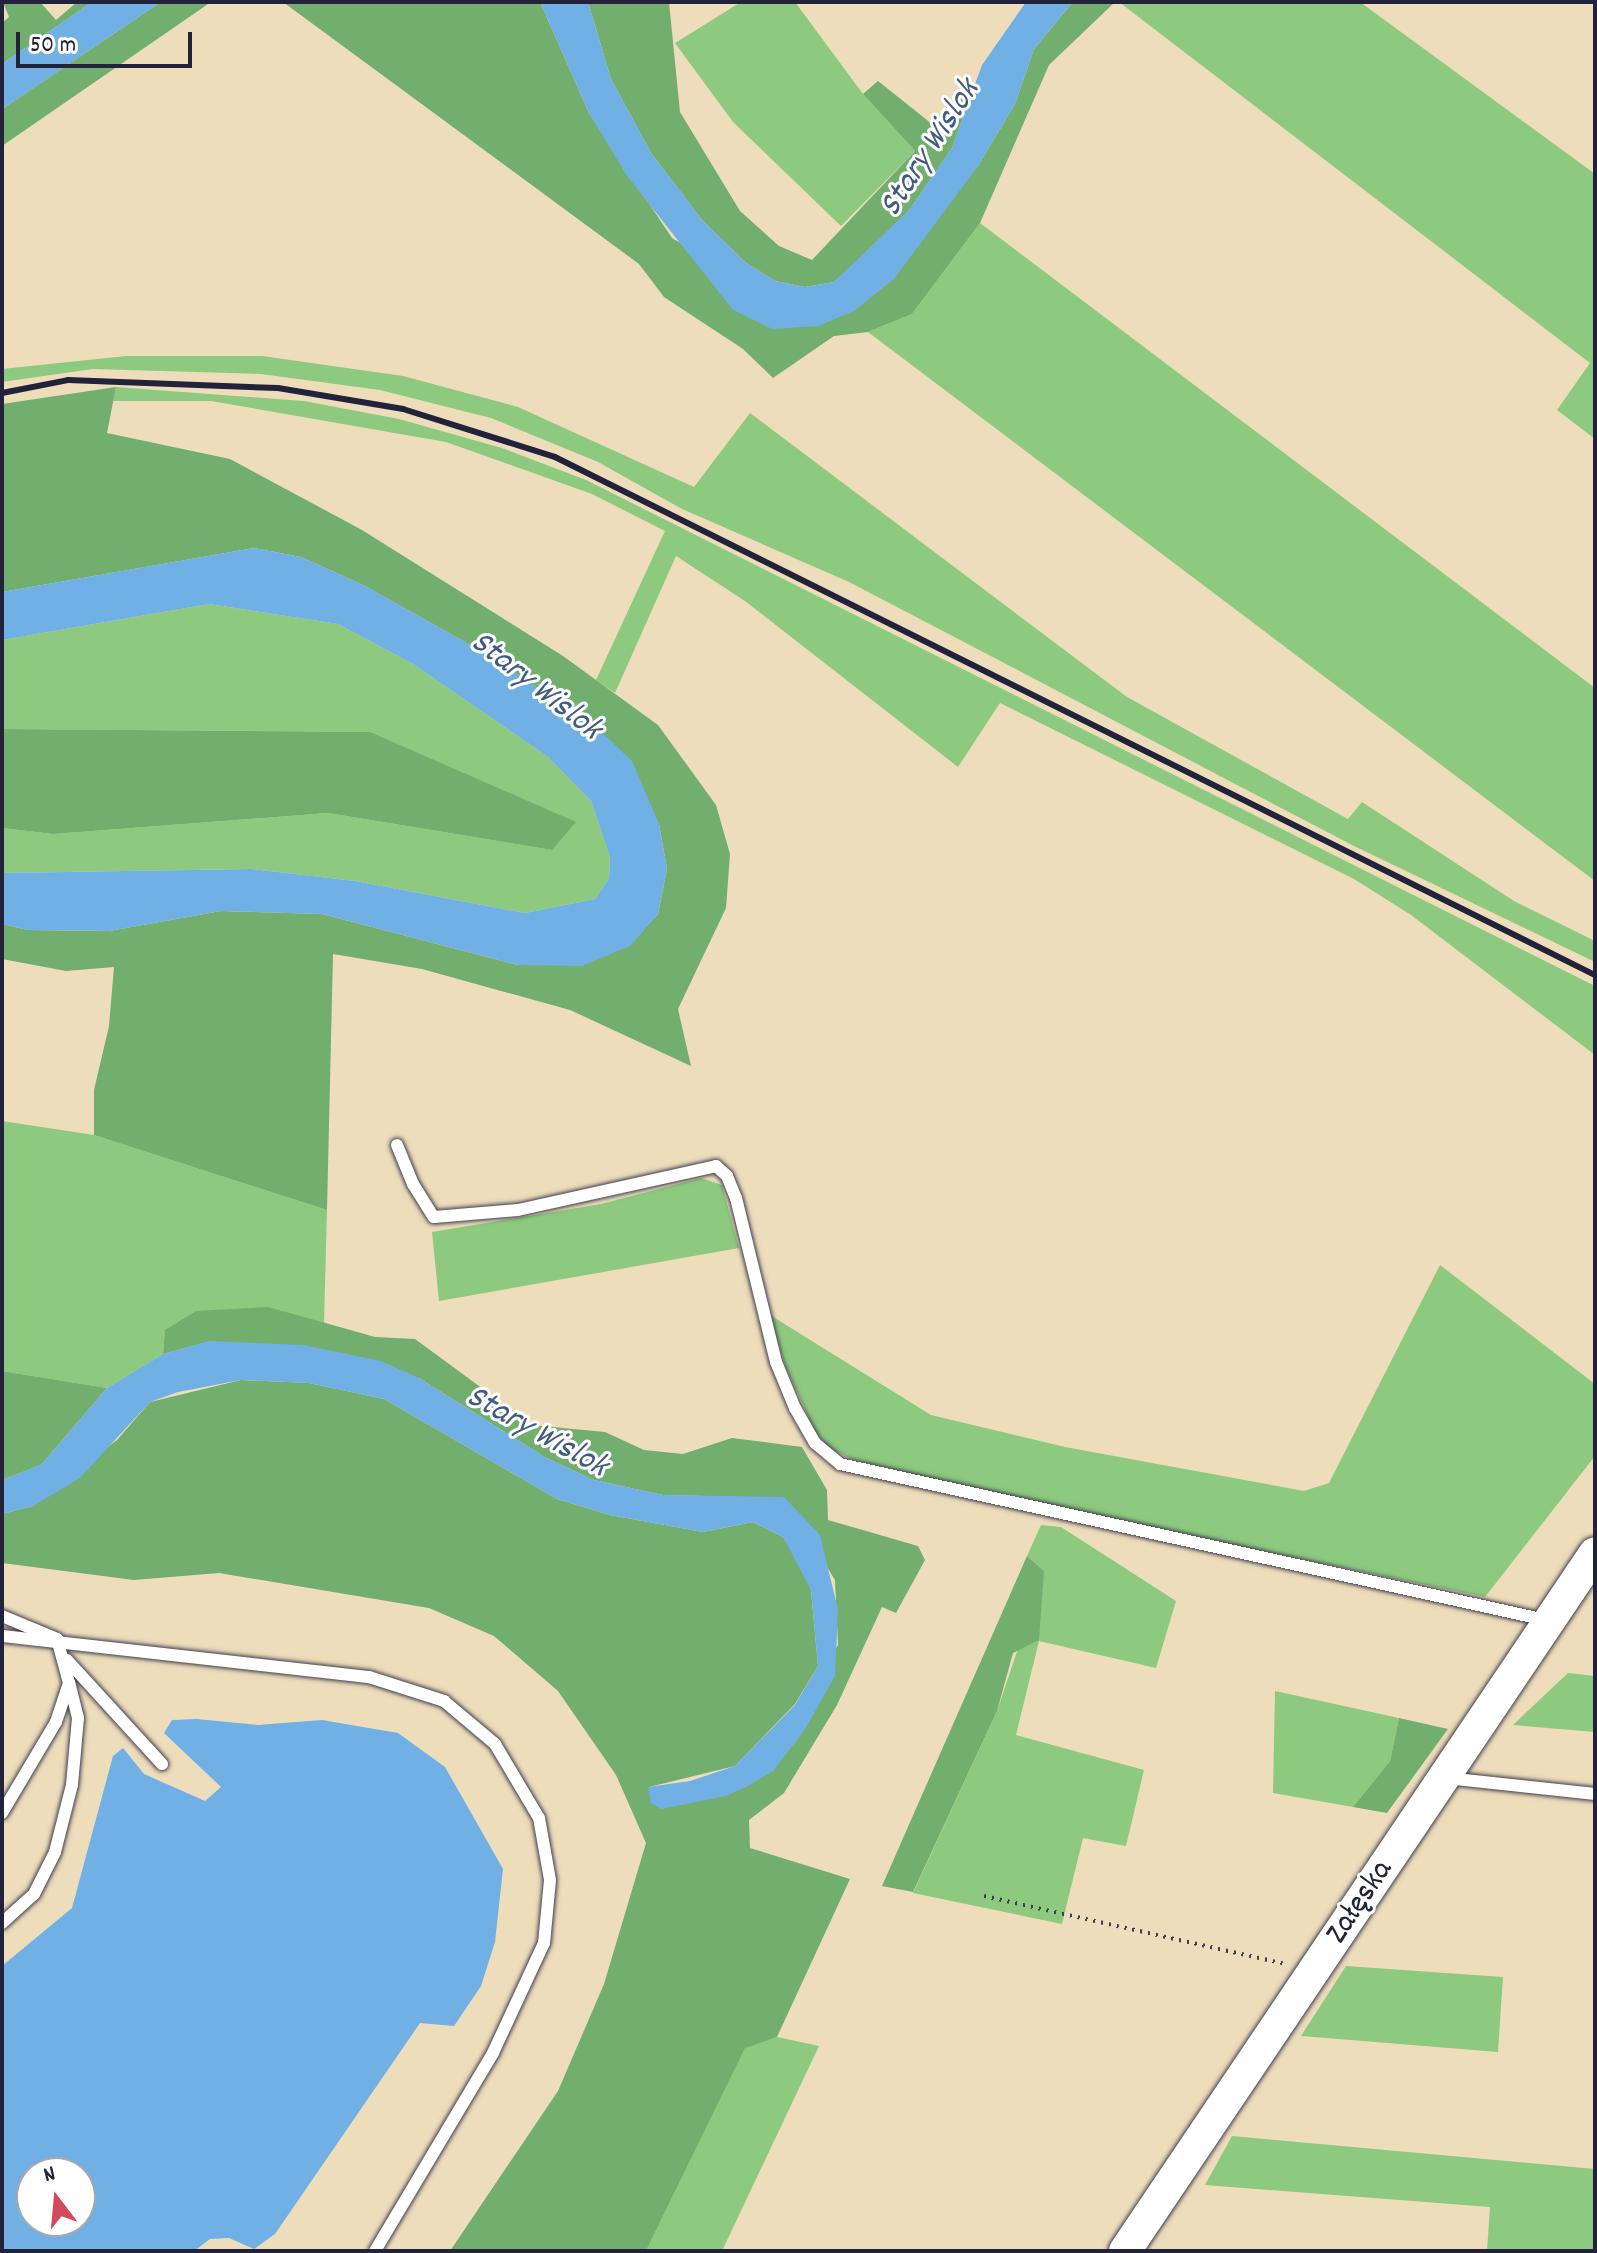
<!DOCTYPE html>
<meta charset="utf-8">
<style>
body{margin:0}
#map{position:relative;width:1597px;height:2253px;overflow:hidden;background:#edddbb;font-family:Dekko,sans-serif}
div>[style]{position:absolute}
.green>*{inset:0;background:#8dca7f}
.forest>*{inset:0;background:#72ae6e}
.water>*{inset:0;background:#70b0e4}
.path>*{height:4px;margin-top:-2px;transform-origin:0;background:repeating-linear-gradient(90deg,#403e4e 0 2px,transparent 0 8px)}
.roads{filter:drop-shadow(0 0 2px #403e4e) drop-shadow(0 0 2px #403e4e)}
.service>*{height:12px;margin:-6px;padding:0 6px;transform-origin:6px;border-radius:6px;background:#fff}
.tertiary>*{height:32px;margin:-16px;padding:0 16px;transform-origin:16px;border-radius:16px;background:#fff}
.rail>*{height:6px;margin:-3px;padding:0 3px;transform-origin:3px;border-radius:3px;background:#22223b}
span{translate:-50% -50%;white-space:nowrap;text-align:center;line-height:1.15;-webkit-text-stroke:6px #fff;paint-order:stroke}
.street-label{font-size:32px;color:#22223b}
.water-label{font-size:34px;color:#415b7f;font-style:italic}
.frame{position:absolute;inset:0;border:4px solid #22223b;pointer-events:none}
.north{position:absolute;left:16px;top:2157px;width:80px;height:80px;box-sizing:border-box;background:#fff;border:2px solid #a7a7b1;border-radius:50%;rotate:344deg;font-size:22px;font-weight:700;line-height:32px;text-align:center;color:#22223b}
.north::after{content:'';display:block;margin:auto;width:28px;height:36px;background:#d1495b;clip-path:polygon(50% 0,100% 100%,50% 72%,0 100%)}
.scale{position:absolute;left:16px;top:32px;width:176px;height:36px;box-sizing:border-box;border:4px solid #22223b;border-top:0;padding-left:10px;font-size:24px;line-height:28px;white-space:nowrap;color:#22223b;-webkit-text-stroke:6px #fff;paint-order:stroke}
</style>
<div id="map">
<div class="green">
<i style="clip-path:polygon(741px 2px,795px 2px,863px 94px,915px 151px,841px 226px,733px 122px,675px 43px)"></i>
<i style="clip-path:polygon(1119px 2px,1360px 2px,1595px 174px,1595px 439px,1557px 410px,1590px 363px)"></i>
<i style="clip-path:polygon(980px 223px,1595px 688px,1595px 881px,868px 332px,912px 314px)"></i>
<i style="clip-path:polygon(126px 356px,262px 356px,403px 376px,518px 407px,694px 487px,750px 413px,1127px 697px,1348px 819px,1362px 802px,1514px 901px,1595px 941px,1595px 962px,1352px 845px,849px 582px,682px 509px,598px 462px,491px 418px,380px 390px,261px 374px,93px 369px,2px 382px,2px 369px)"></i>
<i style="clip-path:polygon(116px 387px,304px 401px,399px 419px,502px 448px,586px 480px,1595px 986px,1595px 1055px,1411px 915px,1354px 879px,1000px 703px,958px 767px,745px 601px,676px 556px,615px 693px,596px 680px,665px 531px,592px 494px,446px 442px,211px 401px,113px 401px)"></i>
<i style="clip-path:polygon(209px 604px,338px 624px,413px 664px,548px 757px,591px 801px,610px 857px,609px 879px,595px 899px,525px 913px,355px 881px,251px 869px,2px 873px,2px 828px,53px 834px,328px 813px,552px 850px,370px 732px,2px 729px,2px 640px)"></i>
<i style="clip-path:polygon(2px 1121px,94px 1135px,327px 1210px,324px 1323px,269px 1307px,165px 1330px,163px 1354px,107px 1388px,2px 1371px)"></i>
<i style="clip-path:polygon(701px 1178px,722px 1185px,739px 1248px,439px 1301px,432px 1232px,601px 1204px)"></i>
<i style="clip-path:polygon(1440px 1265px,1595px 1384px,1595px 1456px,1485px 1597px,1031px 1503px,854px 1460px,829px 1448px,815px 1431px,785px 1365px,770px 1315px,931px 1415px,1065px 1447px,1304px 1491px,1329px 1483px)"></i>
<i style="clip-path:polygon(1041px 1525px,1061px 1527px,1176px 1601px,1156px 1668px,1039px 1641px,1016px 1735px,1144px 1770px,1126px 1846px,1083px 1838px,1062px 1924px,913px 1893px,997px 1711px,1044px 1571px,1027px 1556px)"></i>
<i style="clip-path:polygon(1568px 1673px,1595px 1676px,1595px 1732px,1513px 1725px)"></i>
<i style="clip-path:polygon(1275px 1691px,1399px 1718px,1390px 1761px,1353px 1807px,1273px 1793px)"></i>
<i style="clip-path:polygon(1346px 1966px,1503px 1977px,1498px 2052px,1301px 2036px)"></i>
<i style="clip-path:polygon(777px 2037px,819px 2046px,722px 2251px,646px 2251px,745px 2047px)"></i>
<i style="clip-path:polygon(1232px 2136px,1595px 2169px,1595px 2251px,1487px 2251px,1490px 2207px,1205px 2185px)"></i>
</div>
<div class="forest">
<i style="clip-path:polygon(3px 2px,40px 2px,56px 20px,77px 2px,92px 2px,2px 64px,2px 23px,9px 17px)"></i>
<i style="clip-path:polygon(161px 2px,211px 2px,2px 146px,2px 109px)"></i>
<i style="clip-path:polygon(283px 2px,540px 2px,589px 113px,672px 238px,818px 326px,978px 166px,1015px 104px,1034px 49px,1073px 2px,1115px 2px,1049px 65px,980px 223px,912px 314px,868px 332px,834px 336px,773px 378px,743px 349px,664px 297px,639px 264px)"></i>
<i style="clip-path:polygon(588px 2px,669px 2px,680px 112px,740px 211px,779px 246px,812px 260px,915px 151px,863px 94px,878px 81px,932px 124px,956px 96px,972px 93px,952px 148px,910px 209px,865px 254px,834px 282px,805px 287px,775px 281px,745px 262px,702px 220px,651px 153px,611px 79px)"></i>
<i style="clip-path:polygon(116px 387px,107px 433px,230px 459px,362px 530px,563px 656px,658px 725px,716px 805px,730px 854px,726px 908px,678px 1009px,691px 1066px,570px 1010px,422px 969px,333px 954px,327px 1210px,94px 1135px,94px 1090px,109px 1026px,114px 967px,66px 971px,2px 959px,2px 924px,28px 930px,109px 931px,221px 911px,322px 914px,518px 965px,629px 946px,658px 914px,667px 869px,659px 824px,594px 725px,483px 652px,363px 585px,301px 557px,254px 548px,2px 592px,2px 404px)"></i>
<i style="clip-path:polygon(2px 729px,370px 732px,576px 822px,552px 850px,328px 813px,53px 834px,2px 828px)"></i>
<i style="clip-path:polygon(269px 1307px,375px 1337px,415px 1339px,532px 1425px,605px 1432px,644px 1450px,683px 1454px,732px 1438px,802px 1447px,827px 1490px,828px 1520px,918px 1546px,925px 1560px,896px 1613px,882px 1607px,837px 1705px,784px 1793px,749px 1820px,750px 1848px,850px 1879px,777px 2037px,745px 2048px,646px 2251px,450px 2251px,558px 2091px,604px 1984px,646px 1843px,616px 1775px,558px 1691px,494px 1636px,429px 1608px,219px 1573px,134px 1580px,2px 1563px,2px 1514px,33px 1506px,117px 1440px,150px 1402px,241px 1380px,309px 1383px,384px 1399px,557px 1499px,610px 1515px,703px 1532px,753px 1522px,783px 1537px,801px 1565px,811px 1590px,818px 1666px,795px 1704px,735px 1766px,649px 1787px,746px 1787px,838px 1645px,835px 1580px,784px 1498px,663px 1495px,594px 1480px,546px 1458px,419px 1378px,211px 1341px,163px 1354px,165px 1330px,196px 1311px)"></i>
<i style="clip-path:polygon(2px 1371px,107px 1388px,41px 1465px,2px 1480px)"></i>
<i style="clip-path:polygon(1027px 1556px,1044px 1571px,1039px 1640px,1013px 1653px,997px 1711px,913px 1892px,882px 1886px)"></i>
<i style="clip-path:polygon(1399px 1718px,1448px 1729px,1387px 1813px,1353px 1807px,1390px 1761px)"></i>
</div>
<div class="water">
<i style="clip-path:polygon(92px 2px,161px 2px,2px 109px,2px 64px)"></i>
<i style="clip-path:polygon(540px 2px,588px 2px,611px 79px,651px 153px,702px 220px,745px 262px,775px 281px,805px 287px,834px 282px,910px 209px,952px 148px,982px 65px,1026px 2px,1073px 2px,1034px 49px,1015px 104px,978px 166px,894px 279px,854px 311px,818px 326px,772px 329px,733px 310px,627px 176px,589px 113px)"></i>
<i style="clip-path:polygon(254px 548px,301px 557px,363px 585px,483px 652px,594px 725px,632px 761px,659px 824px,667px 869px,658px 914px,630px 946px,582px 966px,518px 965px,322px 914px,221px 911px,109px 931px,28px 930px,2px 924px,2px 873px,251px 869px,355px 881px,525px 913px,595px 899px,609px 879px,610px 857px,591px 801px,548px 757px,413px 664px,338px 624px,209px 604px,2px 640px,2px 592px)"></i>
<i style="clip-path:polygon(210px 1341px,303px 1345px,381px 1361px,419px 1378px,546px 1458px,594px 1480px,663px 1495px,784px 1497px,820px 1535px,838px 1610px,835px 1676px,804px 1731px,773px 1771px,746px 1787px,726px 1796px,661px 1809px,651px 1803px,648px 1787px,690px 1781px,735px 1766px,795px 1705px,818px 1666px,811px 1590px,783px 1537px,753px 1522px,703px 1532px,610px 1515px,557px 1499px,384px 1399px,309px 1383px,241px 1380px,178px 1392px,150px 1402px,80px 1478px,33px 1506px,2px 1514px,2px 1480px,41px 1465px,107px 1388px,163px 1354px)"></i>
<i style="clip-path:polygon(evenodd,197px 1719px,258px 1725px,322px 1720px,398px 1733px,445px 1767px,503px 1869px,495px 1942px,481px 1986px,454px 2026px,420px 2023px,275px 2234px,254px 2249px,229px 2238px,210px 2239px,194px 2251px,2px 2251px,2px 1966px,72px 1908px,113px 1756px,123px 1748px,144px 1774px,205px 1801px,221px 1787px,164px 1733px,172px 1720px,197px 1719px,80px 2173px,80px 2221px,32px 2221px,32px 2173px,80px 2173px)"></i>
</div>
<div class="path">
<i style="left:984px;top:1896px;width:310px;rotate:12.7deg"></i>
</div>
<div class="roads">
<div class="service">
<i style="left:397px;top:1145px;width:42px;rotate:67.7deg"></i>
<i style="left:413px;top:1184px;width:39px;rotate:58deg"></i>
<i style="left:434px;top:1217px;width:84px;rotate:-4.8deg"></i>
<i style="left:518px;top:1210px;width:203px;rotate:-12.5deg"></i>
<i style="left:716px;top:1166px;width:15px;rotate:42deg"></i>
<i style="left:727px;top:1176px;width:24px;rotate:68deg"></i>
<i style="left:736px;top:1198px;width:169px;rotate:76.3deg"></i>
<i style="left:776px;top:1362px;width:50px;rotate:67.6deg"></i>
<i style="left:795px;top:1408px;width:40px;rotate:60.3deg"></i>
<i style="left:815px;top:1443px;width:33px;rotate:40deg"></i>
<i style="left:840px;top:1464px;width:723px;rotate:12.46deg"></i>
<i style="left:2px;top:1616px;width:60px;rotate:22.7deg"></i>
<i style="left:57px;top:1639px;width:46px;rotate:74.7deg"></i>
<i style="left:69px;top:1683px;width:41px;rotate:108.4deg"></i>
<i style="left:56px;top:1722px;width:106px;rotate:120.7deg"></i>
<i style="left:2px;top:1636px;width:369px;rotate:6.4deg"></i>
<i style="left:369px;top:1677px;width:79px;rotate:17.7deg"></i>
<i style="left:444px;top:1701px;width:67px;rotate:40.1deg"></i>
<i style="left:495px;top:1744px;width:86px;rotate:59.3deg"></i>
<i style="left:539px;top:1818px;width:63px;rotate:79.9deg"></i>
<i style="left:550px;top:1880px;width:63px;rotate:95.4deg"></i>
<i style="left:544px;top:1943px;width:121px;rotate:114.9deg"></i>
<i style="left:493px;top:2053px;width:230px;rotate:120.8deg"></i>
<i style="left:67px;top:1660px;width:141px;rotate:47.6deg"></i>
<i style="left:1446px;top:1778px;width:150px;rotate:6.1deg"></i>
<i style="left:2px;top:1923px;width:43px;rotate:-42.2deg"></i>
<i style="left:34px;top:1894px;width:47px;rotate:-63.4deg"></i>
<i style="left:55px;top:1852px;width:69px;rotate:-75.8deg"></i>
<i style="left:72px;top:1785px;width:67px;rotate:-84.9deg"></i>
<i style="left:78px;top:1718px;width:36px;rotate:-104deg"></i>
</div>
<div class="tertiary">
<i style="left:1125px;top:2251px;width:841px;rotate:-56.05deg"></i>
</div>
</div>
<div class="rail">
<i style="left:2px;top:393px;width:67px;rotate:-11.1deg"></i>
<i style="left:68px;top:380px;width:210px;rotate:2.2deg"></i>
<i style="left:278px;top:388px;width:127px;rotate:9.5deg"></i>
<i style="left:403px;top:409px;width:159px;rotate:17.5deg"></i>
<i style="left:555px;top:457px;width:1162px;rotate:26.48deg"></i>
</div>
<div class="street-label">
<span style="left:1361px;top:1903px;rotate:-56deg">Załęska</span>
</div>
<div class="water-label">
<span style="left:931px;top:149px;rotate:-57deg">Stary Wislok</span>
<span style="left:535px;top:687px;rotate:38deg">Stary Wislok</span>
<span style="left:536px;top:1433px;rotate:29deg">Stary Wislok</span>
</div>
<div class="frame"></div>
<div class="north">N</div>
<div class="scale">50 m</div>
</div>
